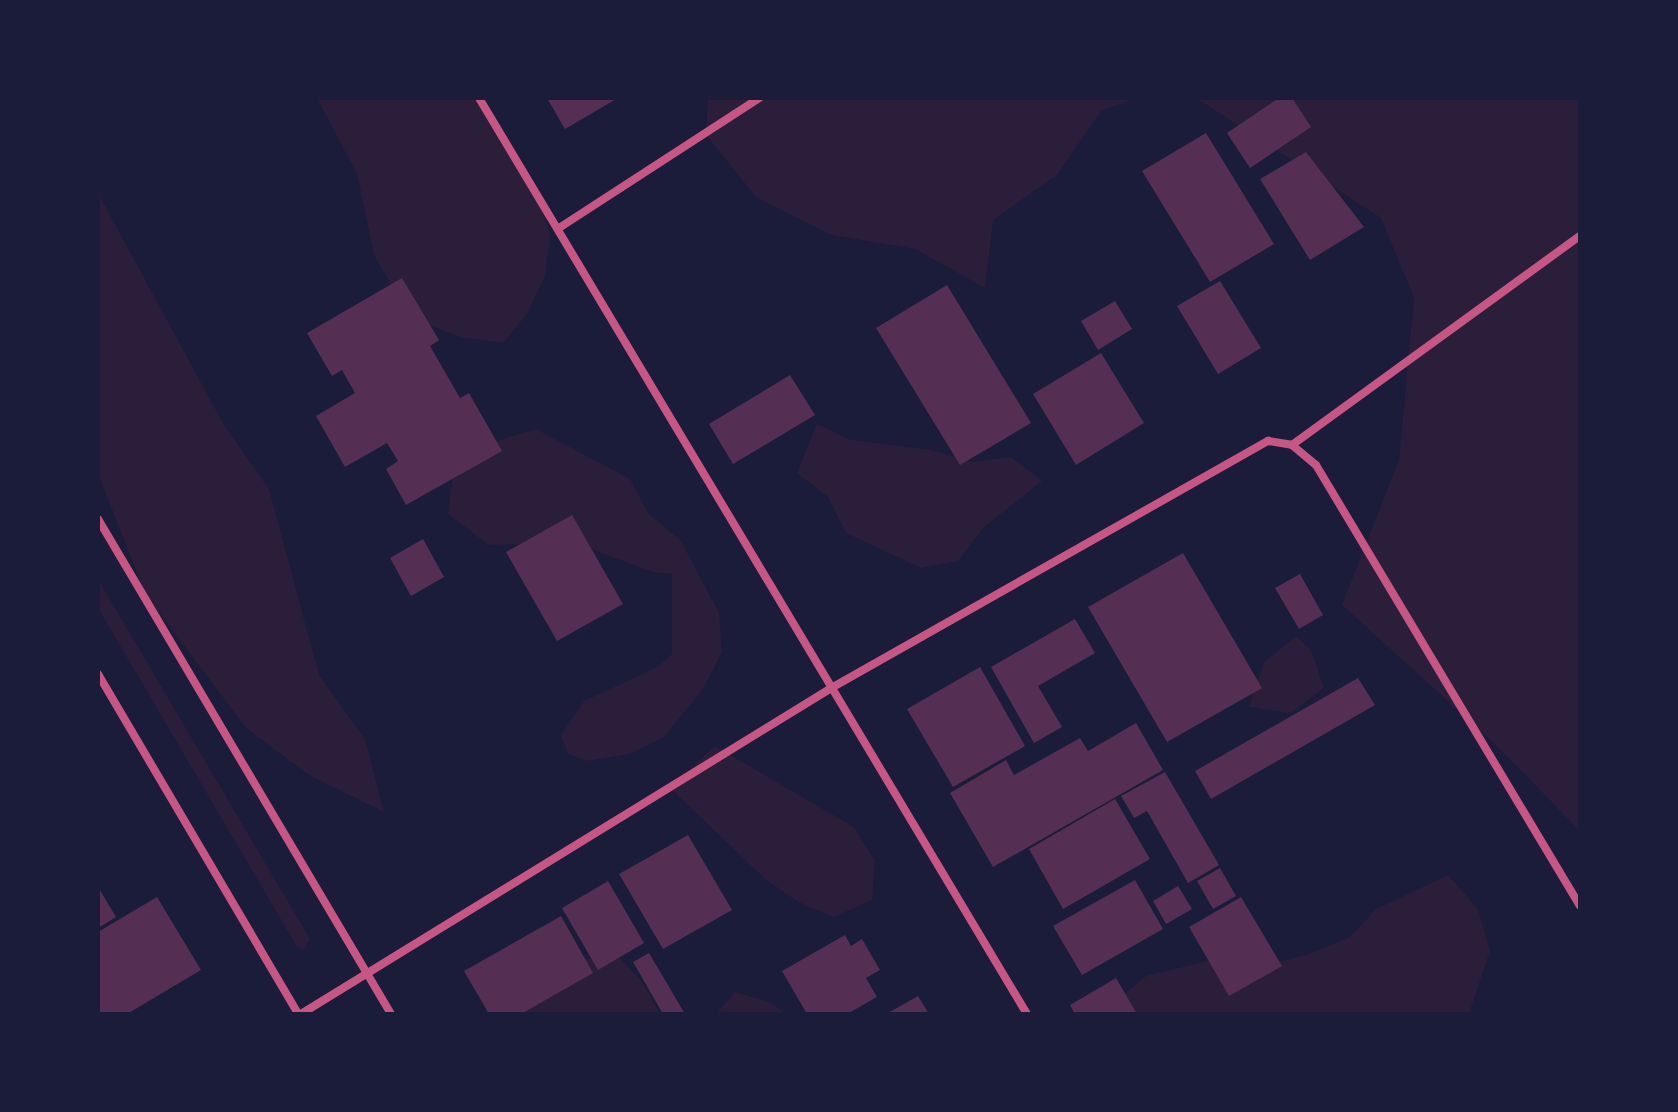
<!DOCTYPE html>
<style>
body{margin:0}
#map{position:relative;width:1678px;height:1112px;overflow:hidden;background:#1b1b3a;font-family:Karla,sans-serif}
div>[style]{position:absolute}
.green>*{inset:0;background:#2a1e3b}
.building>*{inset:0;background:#542f53}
.minor>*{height:8px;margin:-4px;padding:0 4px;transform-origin:4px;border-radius:4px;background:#c65784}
span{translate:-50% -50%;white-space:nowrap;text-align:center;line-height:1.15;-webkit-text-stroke:6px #1b1b3a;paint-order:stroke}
.frame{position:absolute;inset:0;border:100px solid #1b1b3a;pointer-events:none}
</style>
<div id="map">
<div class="green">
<i style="clip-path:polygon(317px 98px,479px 98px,541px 199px,550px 237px,545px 276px,527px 314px,503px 343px,460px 337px,419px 321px,394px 290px,374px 255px,357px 174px)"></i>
<i style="clip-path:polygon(708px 98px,1136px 98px,1101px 111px,1057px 175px,993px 220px,985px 288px,915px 249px,832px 235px,757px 198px,706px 135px)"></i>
<i style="clip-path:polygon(1196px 98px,1580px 98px,1580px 831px,1495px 744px,1342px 605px,1399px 460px,1414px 298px,1381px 218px)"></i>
<i style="clip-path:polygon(98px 193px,224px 425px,269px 489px,319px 675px,365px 739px,384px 812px,309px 775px,246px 728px,146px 595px,98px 474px)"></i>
<i style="clip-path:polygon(817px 424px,851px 440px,932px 450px,972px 462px,1011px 457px,1042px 481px,983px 528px,958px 561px,921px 568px,846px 533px,828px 497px,797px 473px)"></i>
<i style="clip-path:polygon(536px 429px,630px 479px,648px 513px,681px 541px,719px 613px,722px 652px,703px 689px,663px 738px,629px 754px,587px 761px,568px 754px,561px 735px,584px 701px,658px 667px,672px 654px,672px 574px,653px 572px,572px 542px,489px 545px,448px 514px,453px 476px,466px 461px,500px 440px)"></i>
<i style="clip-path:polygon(98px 579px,310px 939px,304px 950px,297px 947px,98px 608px)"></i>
<i style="clip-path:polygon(1296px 636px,1311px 650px,1324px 688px,1291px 713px,1249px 707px,1264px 662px)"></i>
<i style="clip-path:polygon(715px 746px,854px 827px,875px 861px,872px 900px,834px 917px,798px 902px,765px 879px,670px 788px)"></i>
<i style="clip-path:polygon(1448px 875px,1478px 909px,1490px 951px,1469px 1014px,1100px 1014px,1146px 976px,1228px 956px,1273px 964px,1312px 953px,1350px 937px,1376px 909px)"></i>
<i style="clip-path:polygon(614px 952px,641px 980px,660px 1014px,502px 1014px,539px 972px)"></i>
<i style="clip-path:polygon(735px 992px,772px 1003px,786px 1014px,716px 1014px)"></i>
</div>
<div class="building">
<i style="clip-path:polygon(547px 98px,618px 98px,565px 129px)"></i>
<i style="clip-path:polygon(1279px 98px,1292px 98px,1311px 127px,1250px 168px,1227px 133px)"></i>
<i style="clip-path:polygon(1206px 133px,1274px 244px,1210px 282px,1142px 171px)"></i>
<i style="clip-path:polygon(1306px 152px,1364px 227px,1310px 260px,1260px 179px)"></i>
<i style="clip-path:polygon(402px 278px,439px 340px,430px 346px,460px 398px,469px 393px,502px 451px,406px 505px,386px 469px,398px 461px,387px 443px,345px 467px,316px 416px,355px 393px,342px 370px,332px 376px,307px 333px)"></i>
<i style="clip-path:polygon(1220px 281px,1261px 348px,1218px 374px,1177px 306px)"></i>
<i style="clip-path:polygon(947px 285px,1031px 423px,960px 465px,876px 328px)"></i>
<i style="clip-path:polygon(1115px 301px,1132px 329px,1098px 350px,1081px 321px)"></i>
<i style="clip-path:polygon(1101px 353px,1144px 423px,1076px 465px,1033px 394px)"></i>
<i style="clip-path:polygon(790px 375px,815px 415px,733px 464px,709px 424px)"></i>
<i style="clip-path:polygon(572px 515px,623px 604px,557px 641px,506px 552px)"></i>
<i style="clip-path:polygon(423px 539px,444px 577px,411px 596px,390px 558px)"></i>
<i style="clip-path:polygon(1183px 553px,1262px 688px,1167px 742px,1088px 607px)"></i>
<i style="clip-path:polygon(1300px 574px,1323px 615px,1299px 629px,1275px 588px)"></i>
<i style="clip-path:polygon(1075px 619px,1095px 653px,1038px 686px,1062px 727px,1034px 743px,991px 667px)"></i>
<i style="clip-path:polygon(980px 667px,1025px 746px,953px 787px,907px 709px)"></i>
<i style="clip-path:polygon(1358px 678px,1375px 705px,1211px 799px,1195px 771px)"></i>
<i style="clip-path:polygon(1136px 723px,1163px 770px,993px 867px,950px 793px,1006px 760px,1014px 775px,1080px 738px,1088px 751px)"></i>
<i style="clip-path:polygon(1165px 772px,1219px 865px,1188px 883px,1147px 811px,1134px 818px,1121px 796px)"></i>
<i style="clip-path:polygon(1115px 799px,1150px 859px,1063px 909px,1029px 849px)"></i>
<i style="clip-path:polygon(688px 835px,732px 910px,663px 949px,619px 874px)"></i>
<i style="clip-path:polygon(1220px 868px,1236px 896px,1213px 909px,1197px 881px)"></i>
<i style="clip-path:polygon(1135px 880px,1163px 929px,1082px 975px,1053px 926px)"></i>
<i style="clip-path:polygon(608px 881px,644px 943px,598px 970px,562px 908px)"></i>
<i style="clip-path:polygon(1178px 886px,1192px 909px,1166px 924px,1153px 901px)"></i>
<i style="clip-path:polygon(98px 887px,116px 917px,98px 928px)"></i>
<i style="clip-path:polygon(157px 897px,201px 970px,127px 1014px,98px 1014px,98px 932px)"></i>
<i style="clip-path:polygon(1241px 897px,1282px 966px,1229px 996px,1189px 927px)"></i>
<i style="clip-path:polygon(561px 916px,593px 973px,521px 1014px,489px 1014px,464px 971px)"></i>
<i style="clip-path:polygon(845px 935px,851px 946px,862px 939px,880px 970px,866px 978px,877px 997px,847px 1014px,807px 1014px,782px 971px)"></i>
<i style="clip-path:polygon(649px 953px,685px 1014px,663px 1014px,633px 962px)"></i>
<i style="clip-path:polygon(1116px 978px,1137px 1014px,1075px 1014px,1070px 1005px)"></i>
<i style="clip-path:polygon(918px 996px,929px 1014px,886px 1014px)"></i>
</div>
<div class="minor">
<i style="left:479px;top:98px;width:1067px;rotate:59.11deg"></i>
<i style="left:559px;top:228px;width:239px;rotate:-33deg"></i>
<i style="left:1292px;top:445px;width:31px;rotate:40deg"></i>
<i style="left:1316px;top:465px;width:514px;rotate:59.09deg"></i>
<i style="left:1292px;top:445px;width:356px;rotate:-36deg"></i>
<i style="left:98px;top:519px;width:575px;rotate:59.38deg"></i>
<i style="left:98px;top:674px;width:394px;rotate:59.5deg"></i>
<i style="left:301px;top:1014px;width:624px;rotate:-31.58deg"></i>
<i style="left:833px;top:687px;width:500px;rotate:-29.5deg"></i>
<i style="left:1268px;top:441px;width:24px;rotate:9deg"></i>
</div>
<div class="frame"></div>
</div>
